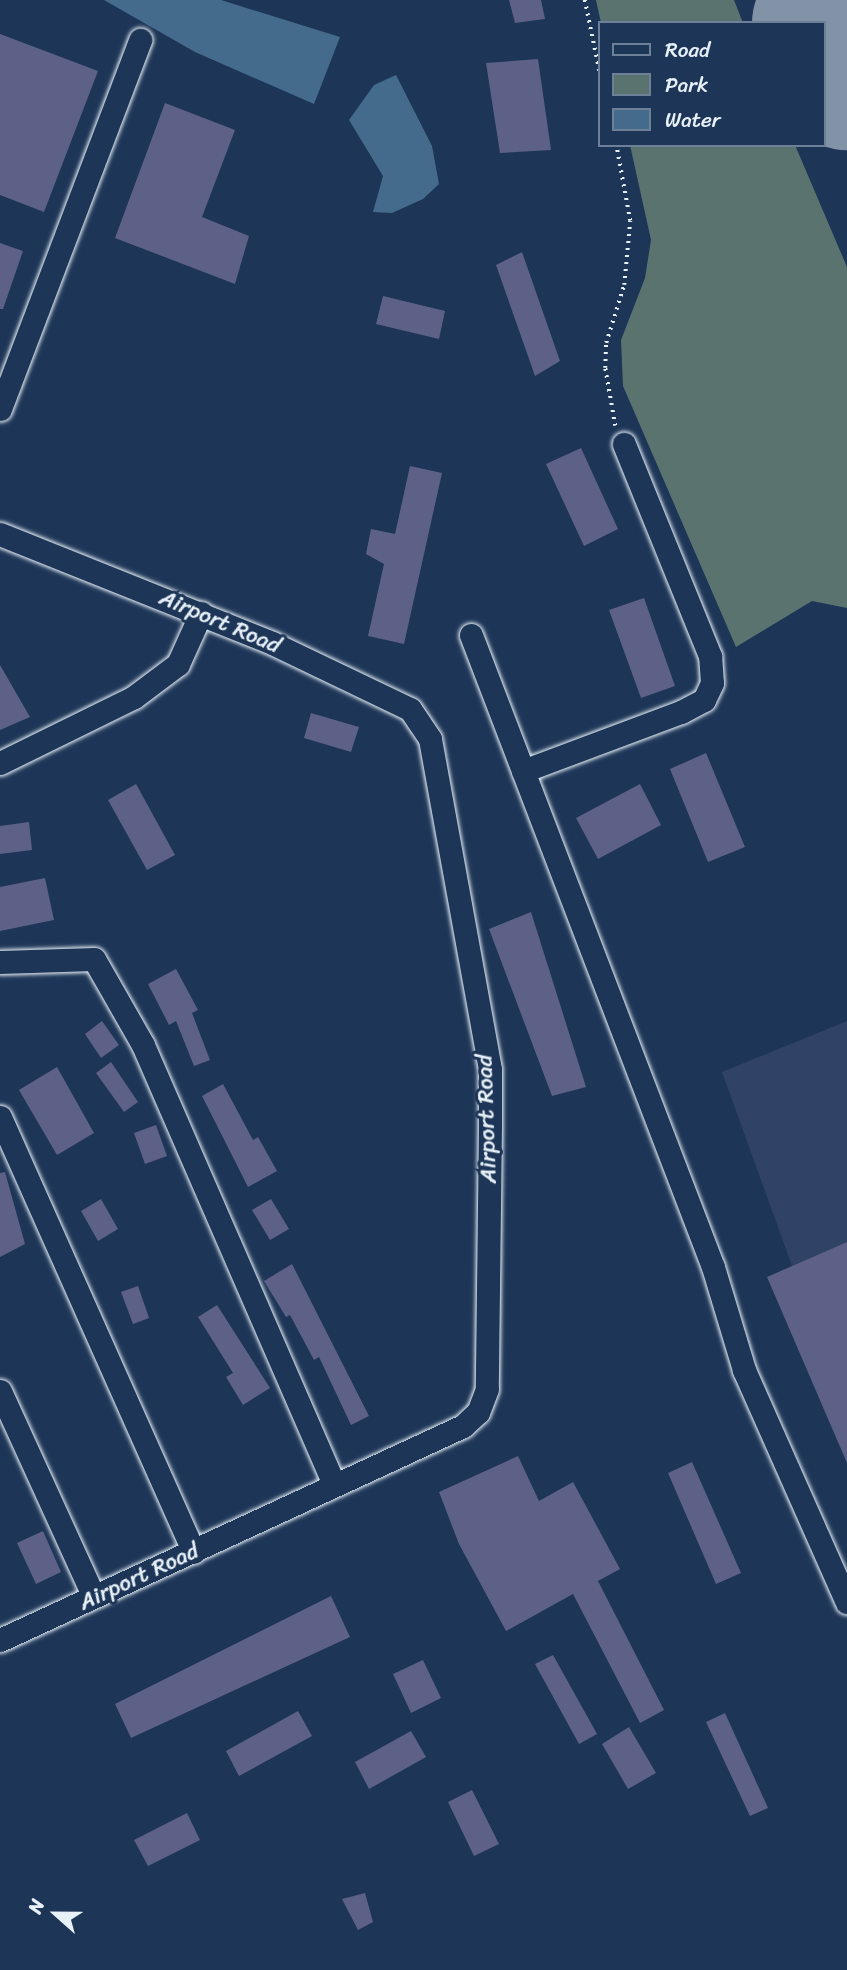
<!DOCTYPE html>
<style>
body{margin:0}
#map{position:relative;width:847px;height:1970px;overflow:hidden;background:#1d3557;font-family:Sriracha,sans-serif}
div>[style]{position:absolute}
.built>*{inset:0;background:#304265}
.green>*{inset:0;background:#5a736f}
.water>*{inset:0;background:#446b8c}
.runway>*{height:145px;margin:-72.5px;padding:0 72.5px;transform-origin:72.5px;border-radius:72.5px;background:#8293a8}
.building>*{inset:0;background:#5d6187}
.path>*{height:3.5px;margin-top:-1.75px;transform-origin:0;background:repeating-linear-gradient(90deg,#e8f1f8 0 2px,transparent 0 7px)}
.roads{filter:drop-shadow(0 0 2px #e8f1f8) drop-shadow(0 0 2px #e8f1f8)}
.minor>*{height:23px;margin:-11.5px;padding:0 11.5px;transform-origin:11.5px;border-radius:11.5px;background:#1d3557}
span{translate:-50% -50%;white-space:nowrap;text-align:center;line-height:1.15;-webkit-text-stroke:6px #1d3557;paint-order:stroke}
.street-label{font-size:23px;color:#e8f1f8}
.legend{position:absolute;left:598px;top:21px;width:228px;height:126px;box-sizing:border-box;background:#1d3557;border:2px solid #6e8097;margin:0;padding:9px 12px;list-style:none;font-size:21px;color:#e8f1f8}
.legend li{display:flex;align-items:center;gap:14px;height:35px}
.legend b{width:35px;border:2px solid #6e8097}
.north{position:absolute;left:21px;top:1879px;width:70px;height:70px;-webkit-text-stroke:5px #1d3557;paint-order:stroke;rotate:291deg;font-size:19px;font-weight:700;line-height:28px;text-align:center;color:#e8f1f8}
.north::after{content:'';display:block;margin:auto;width:24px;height:32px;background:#e8f1f8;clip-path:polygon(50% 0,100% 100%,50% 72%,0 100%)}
</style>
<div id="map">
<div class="built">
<i style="clip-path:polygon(847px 1021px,847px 1242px,792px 1266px,722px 1072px)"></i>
</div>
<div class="green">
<i style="clip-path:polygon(596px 0,734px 0,743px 23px,601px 23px)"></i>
<i style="clip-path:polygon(630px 145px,795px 145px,847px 267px,847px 608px,812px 601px,736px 647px,623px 386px,621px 340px,645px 278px,651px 240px)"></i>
</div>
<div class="water">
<i style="clip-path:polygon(104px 0,221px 0,340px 37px,314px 104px,195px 52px)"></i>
<i style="clip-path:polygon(396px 75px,432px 146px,439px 184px,423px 199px,392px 213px,373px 212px,383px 176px,349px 120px,374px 85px)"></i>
</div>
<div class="runway">
<i style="left:824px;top:23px;width:59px;rotate:66.9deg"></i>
</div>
<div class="building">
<i style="clip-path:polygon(509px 0,541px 0,545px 19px,515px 23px)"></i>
<i style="clip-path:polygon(0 34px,98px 71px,44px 212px,0 195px)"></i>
<i style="clip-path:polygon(538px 59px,551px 150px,500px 153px,486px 63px)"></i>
<i style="clip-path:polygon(165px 103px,235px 130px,202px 217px,249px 236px,235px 284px,115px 238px)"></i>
<i style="clip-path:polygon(0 243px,23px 251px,3px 309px,0 309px)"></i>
<i style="clip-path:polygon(522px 252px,560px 361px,535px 376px,496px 265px)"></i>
<i style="clip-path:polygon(383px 296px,445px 311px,439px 339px,376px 324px)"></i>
<i style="clip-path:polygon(581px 448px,618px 529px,584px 546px,546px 464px)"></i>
<i style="clip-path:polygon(410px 466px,442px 473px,404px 644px,368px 636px,384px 564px,366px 554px,371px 529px,395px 534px)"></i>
<i style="clip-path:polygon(644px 598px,675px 686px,641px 698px,609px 610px)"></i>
<i style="clip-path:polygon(0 665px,30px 717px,0 730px)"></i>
<i style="clip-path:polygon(311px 713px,359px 727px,351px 752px,304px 738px)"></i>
<i style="clip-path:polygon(706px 753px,745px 847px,708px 862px,670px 769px)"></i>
<i style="clip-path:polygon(136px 784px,175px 855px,147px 870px,108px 800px)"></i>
<i style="clip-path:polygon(640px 784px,661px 825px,598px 859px,576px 818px)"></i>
<i style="clip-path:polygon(29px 822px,32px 850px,0 854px,0 826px)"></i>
<i style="clip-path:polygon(45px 878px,54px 920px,0 931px,0 887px)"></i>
<i style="clip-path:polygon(531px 912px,586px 1087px,552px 1096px,489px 929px)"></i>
<i style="clip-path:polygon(176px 969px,198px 1010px,192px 1013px,210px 1060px,194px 1066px,176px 1021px,169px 1025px,148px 984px)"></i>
<i style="clip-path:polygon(102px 1021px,119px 1045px,101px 1058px,85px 1034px)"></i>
<i style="clip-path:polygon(111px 1062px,138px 1102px,124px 1112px,96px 1073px)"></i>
<i style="clip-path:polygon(57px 1067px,94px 1133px,57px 1155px,19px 1090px)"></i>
<i style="clip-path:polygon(223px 1084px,253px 1140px,258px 1137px,277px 1171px,248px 1187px,202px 1096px)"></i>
<i style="clip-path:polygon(156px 1125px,167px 1156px,145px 1164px,134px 1133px)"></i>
<i style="clip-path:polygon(5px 1172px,25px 1244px,0 1257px,0 1173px)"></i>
<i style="clip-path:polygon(101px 1199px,118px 1229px,98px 1241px,81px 1211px)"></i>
<i style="clip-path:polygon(271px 1199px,289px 1229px,270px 1240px,252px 1210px)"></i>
<i style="clip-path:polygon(847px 1242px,847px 1463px,767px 1277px)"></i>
<i style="clip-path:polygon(292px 1264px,369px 1416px,351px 1425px,319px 1357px,314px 1360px,290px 1315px,286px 1317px,264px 1281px)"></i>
<i style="clip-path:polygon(138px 1286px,149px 1318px,133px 1324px,121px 1292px)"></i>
<i style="clip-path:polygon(217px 1305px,270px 1388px,243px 1405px,226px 1377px,233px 1373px,198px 1317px)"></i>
<i style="clip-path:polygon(518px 1456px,539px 1501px,573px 1482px,620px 1569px,598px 1581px,664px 1710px,640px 1723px,573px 1594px,506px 1631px,459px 1544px,439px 1492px)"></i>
<i style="clip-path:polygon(692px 1462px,741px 1573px,716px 1584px,668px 1473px)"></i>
<i style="clip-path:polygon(43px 1531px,61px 1572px,36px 1584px,17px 1543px)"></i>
<i style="clip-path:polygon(331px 1596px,350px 1637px,131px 1738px,115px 1704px)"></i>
<i style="clip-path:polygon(553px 1655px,597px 1734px,579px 1744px,535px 1664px)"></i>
<i style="clip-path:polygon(423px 1660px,441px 1698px,411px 1713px,393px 1674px)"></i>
<i style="clip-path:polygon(298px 1711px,312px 1736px,239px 1776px,226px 1751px)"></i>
<i style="clip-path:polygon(725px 1713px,768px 1808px,750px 1816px,706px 1722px)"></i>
<i style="clip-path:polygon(629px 1727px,656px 1773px,628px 1789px,602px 1744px)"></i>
<i style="clip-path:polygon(411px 1731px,426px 1757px,369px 1789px,355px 1762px)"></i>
<i style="clip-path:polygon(472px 1790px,499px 1844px,474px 1856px,448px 1802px)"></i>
<i style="clip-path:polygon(187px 1813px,200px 1840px,148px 1866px,134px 1840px)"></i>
<i style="clip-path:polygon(365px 1893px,373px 1922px,358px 1930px,342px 1899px)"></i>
</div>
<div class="path">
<i style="left:585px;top:0;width:75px;rotate:78.4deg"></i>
<i style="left:615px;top:426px;width:59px;rotate:-99.8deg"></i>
<i style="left:605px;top:368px;width:25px;rotate:-88deg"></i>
<i style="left:606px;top:343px;width:61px;rotate:-72.8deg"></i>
<i style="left:624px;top:285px;width:64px;rotate:-84.6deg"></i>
<i style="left:630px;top:221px;width:77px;rotate:-100.4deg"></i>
</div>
<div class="roads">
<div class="minor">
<i style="left:0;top:409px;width:395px;rotate:-69.2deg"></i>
<i style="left:0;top:534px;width:293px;rotate:21.8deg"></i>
<i style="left:272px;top:643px;width:153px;rotate:25.6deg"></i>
<i style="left:410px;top:709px;width:36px;rotate:56deg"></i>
<i style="left:430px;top:739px;width:336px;rotate:79.7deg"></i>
<i style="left:490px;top:1070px;width:55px;rotate:90deg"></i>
<i style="left:490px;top:1125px;width:264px;rotate:90.7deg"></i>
<i style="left:487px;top:1389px;width:25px;rotate:111deg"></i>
<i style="left:478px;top:1412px;width:21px;rotate:137deg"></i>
<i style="left:463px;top:1426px;width:510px;rotate:155.19deg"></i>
<i style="left:471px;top:635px;width:677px;rotate:69.05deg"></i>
<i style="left:713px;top:1267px;width:108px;rotate:73.2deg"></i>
<i style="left:744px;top:1370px;width:254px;rotate:66.1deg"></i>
<i style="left:0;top:763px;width:149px;rotate:-26.2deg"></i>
<i style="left:134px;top:697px;width:55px;rotate:-36.9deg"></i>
<i style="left:178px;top:664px;width:56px;rotate:-65.7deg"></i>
<i style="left:523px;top:771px;width:169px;rotate:-20.5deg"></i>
<i style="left:681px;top:712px;width:26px;rotate:-28deg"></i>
<i style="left:704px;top:700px;width:19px;rotate:-65deg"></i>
<i style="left:712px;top:683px;width:27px;rotate:-94deg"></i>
<i style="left:710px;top:656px;width:229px;rotate:-112.1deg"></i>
<i style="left:0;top:962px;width:94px;rotate:-1.8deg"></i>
<i style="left:94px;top:959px;width:99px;rotate:60.3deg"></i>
<i style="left:143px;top:1045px;width:479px;rotate:66.5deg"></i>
<i style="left:0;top:1117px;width:476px;rotate:66deg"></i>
<i style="left:0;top:1391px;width:226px;rotate:65.5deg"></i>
</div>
</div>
<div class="street-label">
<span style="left:220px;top:622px;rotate:23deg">Airport Road</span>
<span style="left:487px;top:1119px;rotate:-92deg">Airport Road</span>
<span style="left:139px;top:1577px;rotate:-25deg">Airport Road</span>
</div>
<ul class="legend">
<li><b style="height:9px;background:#1d3557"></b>Road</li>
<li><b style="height:19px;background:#5a736f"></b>Park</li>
<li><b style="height:19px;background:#446b8c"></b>Water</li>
</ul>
<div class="north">N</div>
</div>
